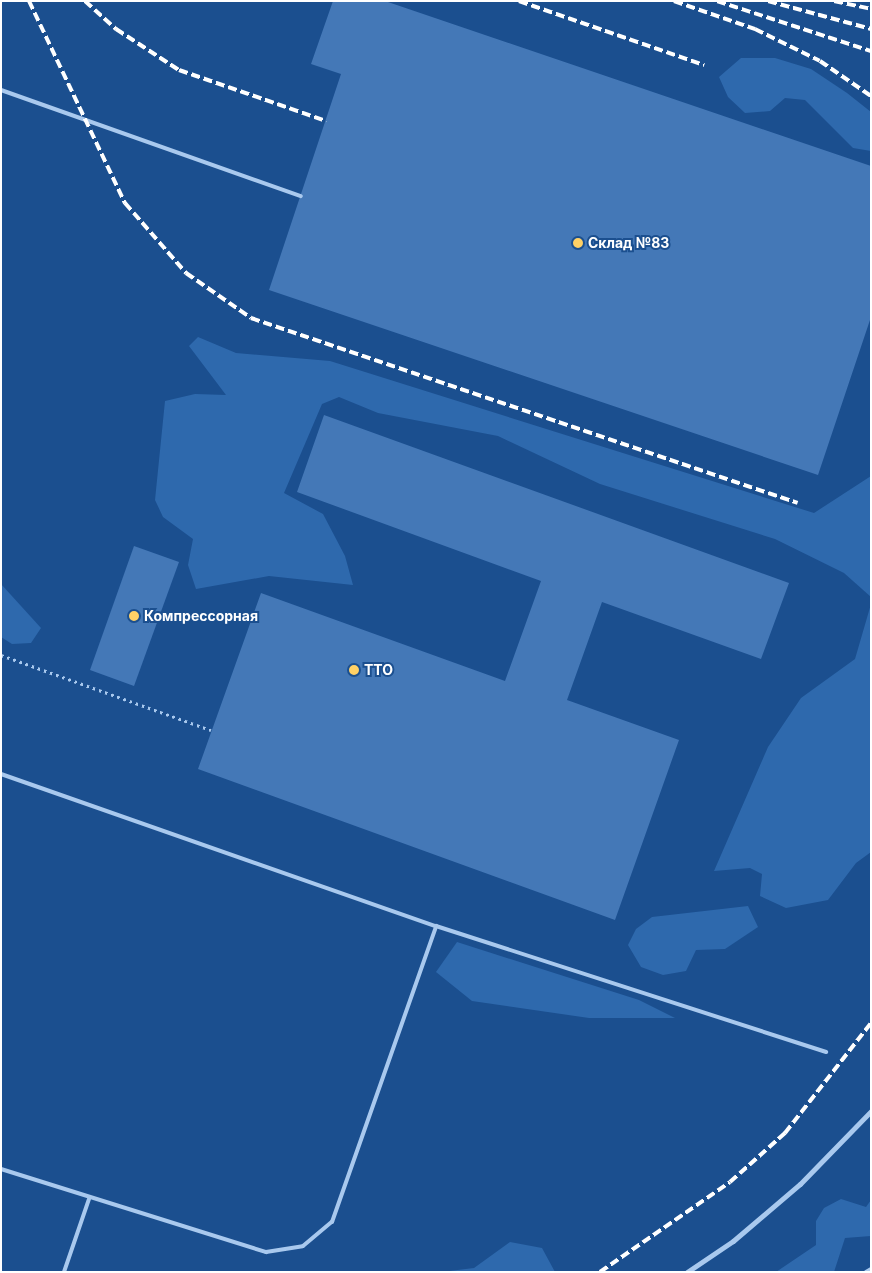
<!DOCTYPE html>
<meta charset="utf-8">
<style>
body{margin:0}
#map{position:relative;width:872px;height:1273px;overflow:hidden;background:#1b4f8f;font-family:Inter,sans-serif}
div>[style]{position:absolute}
.green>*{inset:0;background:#2e69ad}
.building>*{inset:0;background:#4478b7}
.path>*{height:3px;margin-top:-1.5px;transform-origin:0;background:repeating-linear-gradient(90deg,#a9c9ee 0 2.5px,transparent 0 6.5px)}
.service>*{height:4px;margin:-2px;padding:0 2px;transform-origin:2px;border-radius:2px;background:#a9c9ee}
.minor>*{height:5px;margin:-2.5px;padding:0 2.5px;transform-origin:2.5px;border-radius:2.5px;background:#a9c9ee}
.rail>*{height:4px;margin-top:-2px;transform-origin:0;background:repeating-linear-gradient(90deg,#fff 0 9px,transparent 0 13px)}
.dots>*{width:14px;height:14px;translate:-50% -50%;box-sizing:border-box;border:2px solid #1b4f8f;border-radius:50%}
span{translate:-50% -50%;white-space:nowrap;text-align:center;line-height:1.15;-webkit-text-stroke:4px #1b4f8f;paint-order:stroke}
.poi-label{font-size:14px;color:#fff;font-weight:700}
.left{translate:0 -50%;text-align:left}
.frame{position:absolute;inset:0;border:2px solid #fff;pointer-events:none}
</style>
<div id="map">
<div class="green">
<i style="clip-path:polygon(741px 58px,775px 58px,811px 69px,847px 93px,871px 112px,871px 151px,853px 148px,805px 100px,785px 98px,770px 111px,745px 113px,728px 97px,719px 77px)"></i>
<i style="clip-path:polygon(198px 337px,236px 353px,330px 361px,814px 513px,871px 476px,871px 597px,844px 573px,775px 539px,600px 484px,498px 436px,378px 413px,339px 397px,322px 404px,284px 493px,323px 514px,345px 556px,353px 585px,269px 576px,196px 589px,188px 565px,193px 539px,163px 517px,155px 500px,165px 401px,195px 394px,226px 395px,189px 346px)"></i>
<i style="clip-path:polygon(1px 584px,41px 628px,31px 643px,12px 644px,1px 637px)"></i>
<i style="clip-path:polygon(871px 604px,871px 852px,856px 863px,828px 900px,786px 908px,760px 896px,762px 874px,750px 868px,714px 871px,768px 747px,801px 698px,855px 659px)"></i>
<i style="clip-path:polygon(748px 906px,758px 927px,725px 949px,696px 950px,686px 971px,663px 975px,641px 967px,628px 945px,636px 929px,652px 917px)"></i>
<i style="clip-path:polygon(457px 942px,639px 1000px,675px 1018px,589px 1018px,472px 1001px,436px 972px)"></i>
<i style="clip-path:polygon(841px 1199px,866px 1207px,871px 1200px,871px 1236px,845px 1238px,834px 1272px,776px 1272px,816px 1245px,816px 1221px,824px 1208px)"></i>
<i style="clip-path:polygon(510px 1242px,542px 1248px,555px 1272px,441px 1272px,474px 1268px)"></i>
</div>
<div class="building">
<i style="clip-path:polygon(333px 1px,385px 1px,871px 166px,871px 317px,818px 475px,269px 290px,341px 74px,311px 64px)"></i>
<i style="clip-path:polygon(324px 415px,789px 583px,761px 659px,602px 602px,567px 700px,679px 740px,615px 920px,198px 769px,261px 593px,505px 681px,541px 581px,297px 492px)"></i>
<i style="clip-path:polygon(134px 546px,179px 562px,134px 686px,90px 670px)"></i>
</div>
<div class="path">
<i style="left:1px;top:655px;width:223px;rotate:19.7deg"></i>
</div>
<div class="service">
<i style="left:1px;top:90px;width:318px;rotate:19.5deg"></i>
<i style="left:1px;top:774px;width:461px;rotate:19.3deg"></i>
<i style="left:436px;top:926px;width:410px;rotate:17.9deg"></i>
<i style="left:1px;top:1169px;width:278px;rotate:17.4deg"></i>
<i style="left:266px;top:1252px;width:37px;rotate:-9deg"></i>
<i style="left:303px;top:1246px;width:38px;rotate:-40deg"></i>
<i style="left:332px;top:1222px;width:314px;rotate:-70.6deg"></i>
<i style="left:64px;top:1272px;width:77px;rotate:-71.1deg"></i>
<i style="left:866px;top:1272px;width:6px;rotate:-31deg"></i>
</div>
<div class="minor">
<i style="left:687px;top:1272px;width:55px;rotate:-34deg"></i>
<i style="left:733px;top:1241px;width:88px;rotate:-40.4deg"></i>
<i style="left:800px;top:1184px;width:102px;rotate:-45.8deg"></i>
</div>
<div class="rail">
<i style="left:29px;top:1px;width:224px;rotate:64.6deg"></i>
<i style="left:125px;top:203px;width:93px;rotate:48.9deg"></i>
<i style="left:186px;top:273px;width:79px;rotate:34.7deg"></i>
<i style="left:251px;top:318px;width:577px;rotate:18.69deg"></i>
<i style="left:85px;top:1px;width:42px;rotate:42.1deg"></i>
<i style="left:116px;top:29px;width:75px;rotate:33.1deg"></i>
<i style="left:179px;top:70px;width:156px;rotate:19.1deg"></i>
<i style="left:519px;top:1px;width:196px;rotate:19.1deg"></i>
<i style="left:674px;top:1px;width:86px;rotate:19.1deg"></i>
<i style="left:755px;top:29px;width:72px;rotate:26.2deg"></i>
<i style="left:820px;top:61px;width:62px;rotate:34.5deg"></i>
<i style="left:717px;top:1px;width:162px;rotate:18deg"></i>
<i style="left:768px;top:1px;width:107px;rotate:15.2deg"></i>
<i style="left:834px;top:1px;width:38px;rotate:12deg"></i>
<i style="left:600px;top:1272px;width:158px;rotate:-34.7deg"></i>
<i style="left:730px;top:1182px;width:74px;rotate:-41.7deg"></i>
<i style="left:785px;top:1133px;width:140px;rotate:-52deg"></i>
</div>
<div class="dots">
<i style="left:578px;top:243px;background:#ffd166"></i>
<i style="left:134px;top:616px;background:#ffd166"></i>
<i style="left:354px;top:670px;background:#ffd166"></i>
</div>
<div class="poi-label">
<span class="left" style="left:588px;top:243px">Склад №83</span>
<span class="left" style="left:144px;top:616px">Компрессорная</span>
<span class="left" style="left:364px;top:670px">ТТО</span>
</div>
<div class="frame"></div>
</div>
